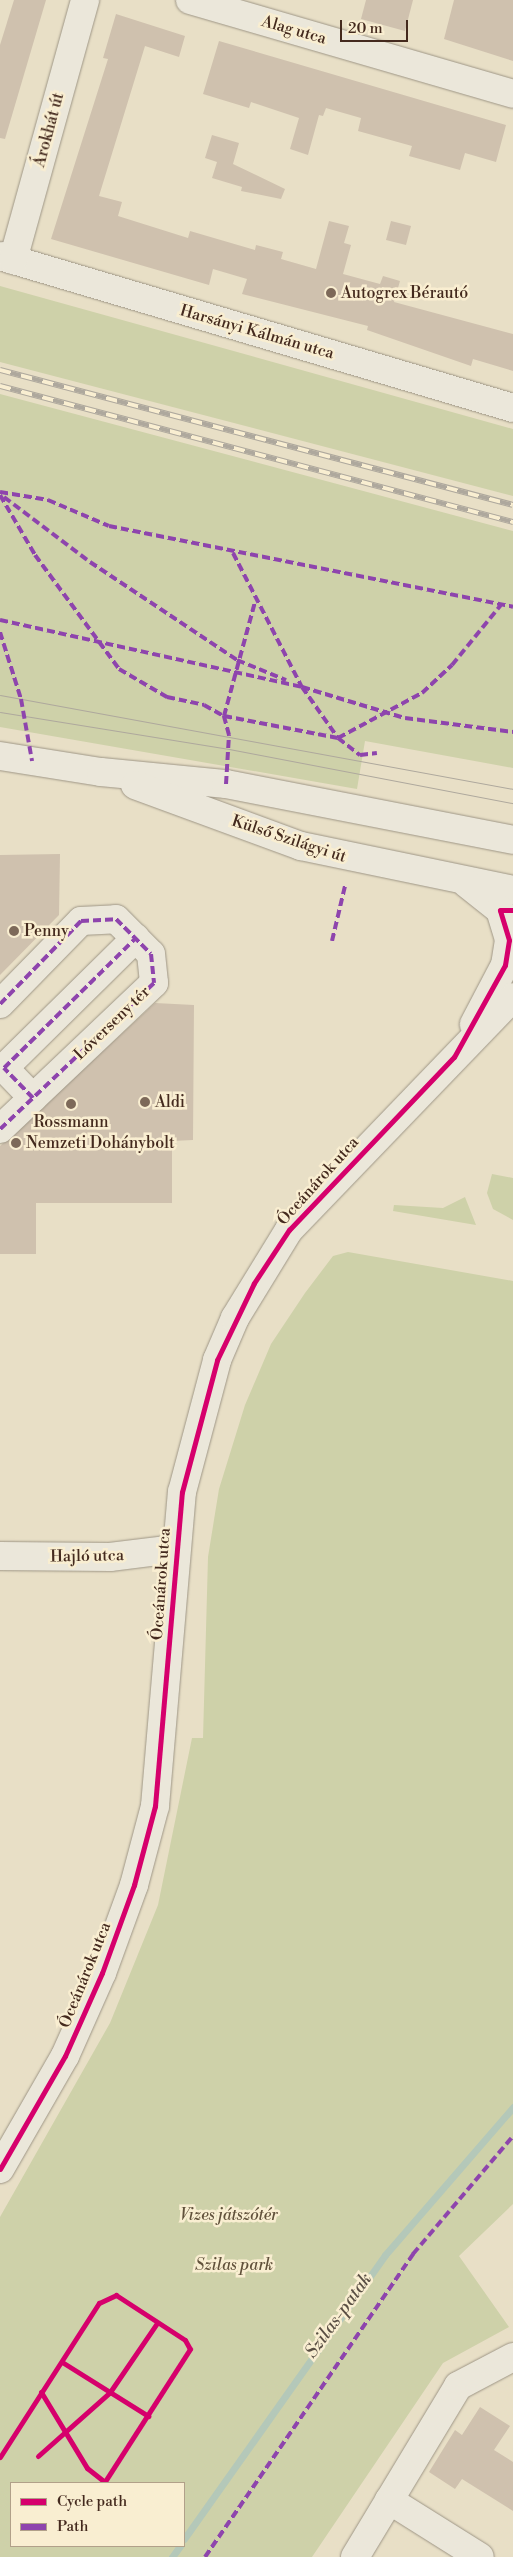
<!DOCTYPE html>
<meta charset="utf-8">
<style>
body{margin:0}
#map{position:relative;width:513px;height:2557px;overflow:hidden;background:#e8dfc6;font-family:"Libre Bodoni",serif}
div>[style]{position:absolute}
.green>*{inset:0;background:#ced1a9}
.stream>*{height:7px;margin:-3.5px;padding:0 3.5px;transform-origin:3.5px;border-radius:3.5px;background:#b4c8b9}
.building>*{inset:0;background:#cfc1ae}
.roads{filter:drop-shadow(0 0 1px #9e9686) drop-shadow(0 0 1px #9e9686)}
.minor>*{height:28px;margin:-14px;padding:0 14px;transform-origin:14px;border-radius:14px;background:#ebe7da}
.tram>*{height:1px;margin:-0.5px;padding:0 0.5px;transform-origin:0.5px;border-radius:0.5px;background:#aea89d}
.rail>*{height:5.5px;margin-top:-2.75px;transform-origin:0;background:repeating-linear-gradient(90deg,#f9eed1 0 11px,#aea89d 0 22px);box-sizing:border-box;border-block:1px solid #aea89d}
.quiet>*{height:4px;margin-top:-2px;transform-origin:0;background:repeating-linear-gradient(90deg,#8e44ad 0 8px,transparent 0 12px)}
.cycleway>*{height:5px;margin:-2.5px;padding:0 2.5px;transform-origin:2.5px;border-radius:2.5px;background:#d6006c}
.dots>*{width:14px;height:14px;translate:-50% -50%;box-sizing:border-box;border:2px solid #f9eed1;border-radius:50%}
span{translate:-50% -50%;white-space:nowrap;text-align:center;line-height:1.15;-webkit-text-stroke:5px #f9eed1;paint-order:stroke}
.street-label{font-size:16px;color:#442a1e}
.poi-label{font-size:16px;color:#442a1e}
.left{translate:0 -50%;text-align:left}
.park-label{font-size:16px;color:#61513b;font-style:italic}
.water-label{font-size:18px;color:#5a4f44;font-style:italic}
.legend{position:absolute;left:10px;top:2482px;width:175px;height:65px;box-sizing:border-box;background:#f9eed1;border:1px solid #b1a089;margin:0;padding:6px 9px;list-style:none;font-size:15px;color:#442a1e}
.legend li{display:flex;align-items:center;gap:10px;height:25px}
.legend b{width:25px;border:1px solid #b1a089}
.scale{position:absolute;left:340px;top:20px;width:68px;height:22px;box-sizing:border-box;border:2px solid #442a1e;border-top:0;padding-left:6px;font-size:15px;line-height:18px;white-space:nowrap;color:#442a1e;-webkit-text-stroke:4px #f9eed1;paint-order:stroke}
</style>
<div id="map">
<div class="green">
<i style="clip-path:polygon(0 286px,513px 429px,513px 496px,0 362px)"></i>
<i style="clip-path:polygon(0 394px,513px 531px,513px 768px,365px 741px,357px 789px,0 727px)"></i>
<i style="clip-path:polygon(492px 1174px,513px 1178px,513px 1220px,493px 1209px,487px 1193px)"></i>
<i style="clip-path:polygon(465px 1197px,476px 1225px,393px 1211px,394px 1205px,443px 1208px)"></i>
<i style="clip-path:polygon(evenodd,348px 1252px,513px 1281px,513px 2204px,459px 2256px,509px 2327px,443px 2363px,312px 2557px,0 2557px,0 2217px,110px 2023px,158px 1905px,192px 1738px,203px 1738px,208px 1557px,219px 1489px,245px 1405px,271px 1344px,305px 1293px,333px 1256px,348px 1252px,11px 2483px,184px 2483px,184px 2546px,11px 2546px,11px 2483px)"></i>
</div>
<div class="stream">
<i style="left:184px;top:2539px;width:348px;rotate:-54.7deg"></i>
<i style="left:385px;top:2255px;width:196px;rotate:-49.1deg"></i>
<i style="left:172px;top:2557px;width:14px;rotate:-54deg"></i>
</div>
<div class="building">
<i style="clip-path:polygon(14px 0,46px 0,5px 139px,0 138px,0 45px)"></i>
<i style="clip-path:polygon(366px 0,413px 0,405px 31px,361px 19px)"></i>
<i style="clip-path:polygon(454px 0,513px 0,513px 61px,444px 39px)"></i>
<i style="clip-path:polygon(116px 14px,185px 36px,179px 57px,145px 46px,99px 196px,122px 202px,118px 216px,188px 238px,190px 231px,255px 250px,256px 245px,283px 252px,281px 259px,316px 269px,329px 221px,349px 226px,344px 243px,351px 245px,343px 274px,380px 284px,383px 276px,400px 281px,394px 302px,513px 334px,513px 371px,473px 359px,471px 366px,367px 330px,368px 326px,242px 294px,247px 279px,213px 269px,209px 285px,51px 239px,108px 59px,103px 58px)"></i>
<i style="clip-path:polygon(219px 41px,506px 125px,496px 162px,465px 153px,460px 170px,409px 156px,412px 146px,358px 131px,361px 118px,326px 108px,323px 116px,319px 115px,308px 155px,290px 149px,299px 118px,251px 102px,249px 108px,203px 94px)"></i>
<i style="clip-path:polygon(212px 135px,239px 143px,233px 164px,285px 189px,281px 199px,241px 191px,242px 187px,212px 178px,217px 162px,205px 158px)"></i>
<i style="clip-path:polygon(391px 221px,411px 226px,406px 245px,386px 240px)"></i>
<i style="clip-path:polygon(60px 854px,59px 915px,0 975px,0 855px)"></i>
<i style="clip-path:polygon(155px 1003px,194px 1005px,193px 1140px,172px 1141px,172px 1203px,36px 1203px,36px 1254px,0 1254px,0 1146px)"></i>
<i style="clip-path:polygon(480px 2407px,510px 2426px,494px 2450px,513px 2462px,513px 2511px,462px 2479px,455px 2489px,429px 2472px,455px 2430px,462px 2435px)"></i>
</div>
<div class="roads">
<div class="minor">
<i style="left:190px;top:0;width:336px;rotate:16.2deg"></i>
<i style="left:0;top:256px;width:535px;rotate:16.5deg"></i>
<i style="left:13px;top:260px;width:270px;rotate:-74.5deg"></i>
<i style="left:0;top:756px;width:102px;rotate:9deg"></i>
<i style="left:101px;top:772px;width:126px;rotate:5.5deg"></i>
<i style="left:226px;top:784px;width:292px;rotate:11deg"></i>
<i style="left:135px;top:785px;width:177px;rotate:20.2deg"></i>
<i style="left:301px;top:846px;width:217px;rotate:11.7deg"></i>
<i style="left:466px;top:883px;width:43px;rotate:38.5deg"></i>
<i style="left:500px;top:910px;width:31px;rotate:73deg"></i>
<i style="left:509px;top:940px;width:25px;rotate:99deg"></i>
<i style="left:505px;top:965px;width:67px;rotate:117.7deg"></i>
<i style="left:0;top:1004px;width:116px;rotate:-45.7deg"></i>
<i style="left:81px;top:921px;width:35px;rotate:-3deg"></i>
<i style="left:116px;top:919px;width:49px;rotate:45deg"></i>
<i style="left:151px;top:954px;width:29px;rotate:84deg"></i>
<i style="left:154px;top:983px;width:212px;rotate:136.5deg"></i>
<i style="left:33px;top:1098px;width:42px;rotate:-134deg"></i>
<i style="left:4px;top:1068px;width:185px;rotate:-44.6deg"></i>
<i style="left:0;top:1556px;width:110px;rotate:0.5deg"></i>
<i style="left:110px;top:1557px;width:64px;rotate:-7.1deg"></i>
<i style="left:0;top:2169px;width:130px;rotate:-60.1deg"></i>
<i style="left:65px;top:2056px;width:91px;rotate:-66deg"></i>
<i style="left:102px;top:1973px;width:94px;rotate:-70deg"></i>
<i style="left:134px;top:1885px;width:82px;rotate:-75.1deg"></i>
<i style="left:155px;top:1806px;width:315px;rotate:-85.1deg"></i>
<i style="left:182px;top:1492px;width:137px;rotate:-75.1deg"></i>
<i style="left:217px;top:1360px;width:46px;rotate:-66.8deg"></i>
<i style="left:235px;top:1318px;width:103px;rotate:-58.5deg"></i>
<i style="left:289px;top:1230px;width:323px;rotate:-46.1deg"></i>
<i style="left:389px;top:2500px;width:107px;rotate:32.1deg"></i>
<i style="left:355px;top:2557px;width:200px;rotate:-58.9deg"></i>
<i style="left:458px;top:2386px;width:62px;rotate:-27.8deg"></i>
</div>
</div>
<div class="tram">
<i style="left:0;top:695px;width:522px;rotate:10.38deg"></i>
<i style="left:0;top:712px;width:232px;rotate:9.2deg"></i>
<i style="left:229px;top:749px;width:289px;rotate:10.8deg"></i>
</div>
<div class="rail">
<i style="left:0;top:370px;width:530px;rotate:14.74deg"></i>
<i style="left:0;top:386px;width:531px;rotate:14.85deg"></i>
</div>
<div class="quiet">
<i style="left:0;top:492px;width:49px;rotate:9.5deg"></i>
<i style="left:48px;top:500px;width:66px;rotate:23.1deg"></i>
<i style="left:109px;top:526px;width:412px;rotate:11.3deg"></i>
<i style="left:0;top:495px;width:69px;rotate:59.7deg"></i>
<i style="left:35px;top:555px;width:142px;rotate:53.6deg"></i>
<i style="left:119px;top:669px;width:56px;rotate:30.3deg"></i>
<i style="left:167px;top:697px;width:38px;rotate:12deg"></i>
<i style="left:204px;top:705px;width:23px;rotate:29deg"></i>
<i style="left:224px;top:716px;width:116px;rotate:10.9deg"></i>
<i style="left:338px;top:738px;width:95px;rotate:-28.2deg"></i>
<i style="left:422px;top:693px;width:41px;rotate:-43deg"></i>
<i style="left:452px;top:665px;width:77px;rotate:-50.8deg"></i>
<i style="left:4px;top:497px;width:108px;rotate:37.1deg"></i>
<i style="left:90px;top:562px;width:177px;rotate:33.7deg"></i>
<i style="left:237px;top:660px;width:53px;rotate:22.2deg"></i>
<i style="left:233px;top:553px;width:151px;rotate:62.8deg"></i>
<i style="left:302px;top:687px;width:108px;rotate:16.8deg"></i>
<i style="left:405px;top:718px;width:109px;rotate:7.4deg"></i>
<i style="left:0;top:620px;width:309px;rotate:12.5deg"></i>
<i style="left:302px;top:687px;width:62px;rotate:54.8deg"></i>
<i style="left:338px;top:738px;width:28px;rotate:38deg"></i>
<i style="left:360px;top:755px;width:17px;rotate:-7deg"></i>
<i style="left:0;top:632px;width:70px;rotate:72.6deg"></i>
<i style="left:21px;top:699px;width:63px;rotate:79.9deg"></i>
<i style="left:226px;top:784px;width:49px;rotate:-86.5deg"></i>
<i style="left:229px;top:735px;width:20px;rotate:-105deg"></i>
<i style="left:224px;top:716px;width:118px;rotate:-74.8deg"></i>
<i style="left:332px;top:941px;width:57px;rotate:-76.7deg"></i>
<i style="left:0;top:1004px;width:116px;rotate:-45.7deg"></i>
<i style="left:81px;top:921px;width:35px;rotate:-3deg"></i>
<i style="left:116px;top:919px;width:49px;rotate:45deg"></i>
<i style="left:151px;top:954px;width:29px;rotate:84deg"></i>
<i style="left:154px;top:983px;width:212px;rotate:136.5deg"></i>
<i style="left:33px;top:1098px;width:42px;rotate:-134deg"></i>
<i style="left:4px;top:1068px;width:185px;rotate:-44.6deg"></i>
<i style="left:205px;top:2557px;width:368px;rotate:-55.5deg"></i>
<i style="left:413px;top:2254px;width:155px;rotate:-49.7deg"></i>
</div>
<div class="cycleway">
<i style="left:0;top:2169px;width:130px;rotate:-60.1deg"></i>
<i style="left:65px;top:2056px;width:91px;rotate:-66deg"></i>
<i style="left:102px;top:1973px;width:94px;rotate:-70deg"></i>
<i style="left:134px;top:1885px;width:82px;rotate:-75.1deg"></i>
<i style="left:155px;top:1806px;width:315px;rotate:-85.1deg"></i>
<i style="left:182px;top:1492px;width:137px;rotate:-75.1deg"></i>
<i style="left:217px;top:1360px;width:85px;rotate:-64.3deg"></i>
<i style="left:254px;top:1283px;width:64px;rotate:-56.6deg"></i>
<i style="left:289px;top:1230px;width:239px;rotate:-46.4deg"></i>
<i style="left:454px;top:1057px;width:105px;rotate:-61deg"></i>
<i style="left:505px;top:965px;width:25px;rotate:-81deg"></i>
<i style="left:509px;top:940px;width:31px;rotate:-107deg"></i>
<i style="left:500px;top:910px;width:13px"></i>
<i style="left:62px;top:2362px;width:102px;rotate:32.1deg"></i>
<i style="left:41px;top:2392px;width:89px;rotate:58.8deg"></i>
<i style="left:87px;top:2468px;width:23px;rotate:38deg"></i>
<i style="left:38px;top:2456px;width:96px;rotate:-41.6deg"></i>
<i style="left:110px;top:2392px;width:83px;rotate:-55.7deg"></i>
<i style="left:0;top:2457px;width:183px;rotate:-57.3deg"></i>
<i style="left:99px;top:2303px;width:19px;rotate:-25deg"></i>
<i style="left:116px;top:2295px;width:82px;rotate:33.1deg"></i>
<i style="left:185px;top:2340px;width:10px;rotate:61deg"></i>
<i style="left:190px;top:2349px;width:159px;rotate:122.7deg"></i>
</div>
<div class="dots">
<i style="left:331px;top:293px;background:#7d6959"></i>
<i style="left:14px;top:931px;background:#7d6959"></i>
<i style="left:145px;top:1102px;background:#7d6959"></i>
<i style="left:71px;top:1104px;background:#7d6959"></i>
<i style="left:16px;top:1143px;background:#7d6959"></i>
</div>
<div class="street-label">
<span style="left:294px;top:30px;rotate:16deg">Alag utca</span>
<span style="left:49px;top:130px;rotate:-75deg">Árokhát út</span>
<span style="left:257px;top:332px;rotate:16deg">Harsányi Kálmán utca</span>
<span style="left:289px;top:839px;rotate:18deg">Külső Szilágyi út</span>
<span style="left:112px;top:1023px;rotate:-44deg">Lóverseny tér</span>
<span style="left:318px;top:1181px;rotate:-48deg">Óceánárok utca</span>
<span style="left:87px;top:1556px;rotate:-1deg">Hajló utca</span>
<span style="left:161px;top:1584px;rotate:-86deg">Óceánárok utca</span>
<span style="left:85px;top:1975px;rotate:-68deg">Óceánárok utca</span>
</div>
<div class="poi-label">
<span class="left" style="left:341px;top:293px">Autogrex Bérautó</span>
<span class="left" style="left:24px;top:931px">Penny</span>
<span class="left" style="left:155px;top:1102px">Aldi</span>
<span style="left:71px;top:1122px">Rossmann</span>
<span class="left" style="left:26px;top:1143px">Nemzeti Dohánybolt</span>
</div>
<div class="park-label">
<span style="left:229px;top:2215px">Vizes játszótér</span>
<span style="left:234px;top:2265px">Szilas park</span>
</div>
<div class="water-label">
<span style="left:339px;top:2316px;rotate:-54deg">Szilas-patak</span>
</div>
<ul class="legend">
<li><b style="height:6px;background:#d6006c"></b>Cycle path</li>
<li><b style="height:6px;background:#8e44ad"></b>Path</li>
</ul>
<div class="scale">20 m</div>
</div>
